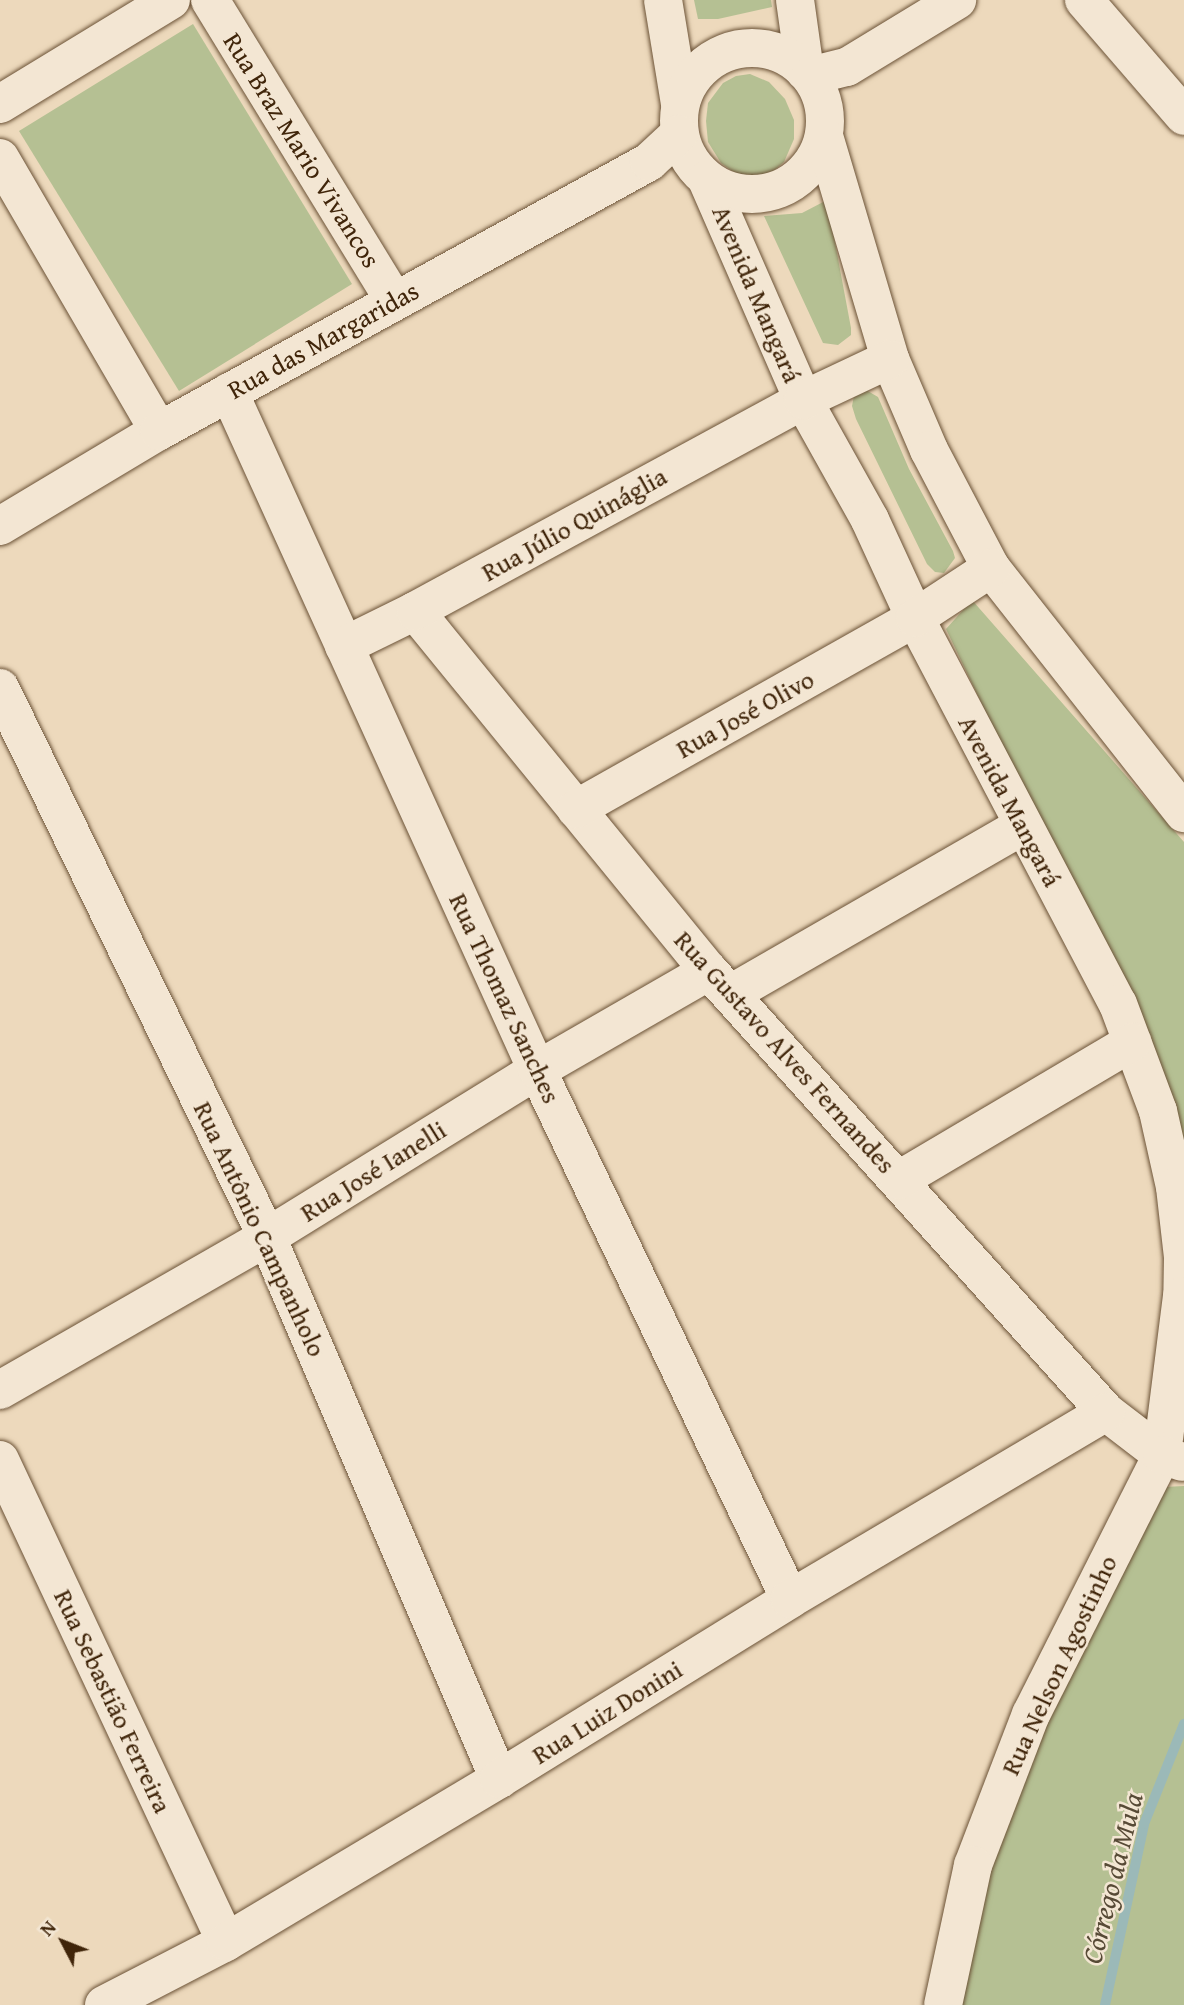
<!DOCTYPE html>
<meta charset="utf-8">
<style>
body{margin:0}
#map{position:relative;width:1184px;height:2005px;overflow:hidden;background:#edd9bc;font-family:"Gentium Book Plus",serif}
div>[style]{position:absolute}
.green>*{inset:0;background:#b5c093}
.stream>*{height:10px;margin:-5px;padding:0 5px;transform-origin:5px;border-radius:5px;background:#9bb9b8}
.roads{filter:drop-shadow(0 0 2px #6b5236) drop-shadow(0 0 2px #6b5236)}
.minor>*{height:38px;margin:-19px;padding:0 19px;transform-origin:19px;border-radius:19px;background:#f3e6d3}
.minor>.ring{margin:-19px;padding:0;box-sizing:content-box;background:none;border:38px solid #f3e6d3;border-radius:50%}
span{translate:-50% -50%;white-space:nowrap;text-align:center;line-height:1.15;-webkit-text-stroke:5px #f3e6d3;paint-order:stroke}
.street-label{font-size:26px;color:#40250a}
.water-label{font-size:28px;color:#574a36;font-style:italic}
.north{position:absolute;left:28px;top:1907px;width:70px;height:70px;-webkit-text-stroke:5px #f3e6d3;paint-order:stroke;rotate:312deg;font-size:19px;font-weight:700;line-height:28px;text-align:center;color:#40250a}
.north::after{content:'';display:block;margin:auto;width:24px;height:32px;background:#40250a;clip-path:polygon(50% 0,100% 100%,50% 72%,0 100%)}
</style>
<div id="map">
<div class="green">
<i style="clip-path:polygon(694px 0,771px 0,772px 7px,718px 19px,698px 19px)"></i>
<i style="clip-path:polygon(193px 24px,352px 284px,179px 391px,19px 131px)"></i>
<i style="clip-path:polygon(750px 74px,769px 82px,785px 99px,794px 120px,794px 139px,784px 162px,771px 173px,754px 177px,735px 173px,721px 163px,708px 142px,706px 121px,708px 103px,723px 83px,736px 76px)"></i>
<i style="clip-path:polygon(827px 200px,851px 328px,851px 335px,838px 345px,823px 343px,764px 216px,802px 213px)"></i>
<i style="clip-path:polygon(866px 390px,878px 397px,909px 469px,953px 551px,955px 558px,944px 573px,935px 572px,927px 564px,856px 419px,852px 406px,854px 396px)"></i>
<i style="clip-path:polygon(972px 600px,1184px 842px,1184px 1195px,1020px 784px,946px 629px)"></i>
<i style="clip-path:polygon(1184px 1486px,1184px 2005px,955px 2005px,998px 1816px,1164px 1487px)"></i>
</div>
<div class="stream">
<i style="left:1105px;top:2005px;width:185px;rotate:-77.8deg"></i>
<i style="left:1144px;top:1824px;width:108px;rotate:-68.2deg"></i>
</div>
<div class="roads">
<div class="minor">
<i style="left:210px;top:0;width:352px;rotate:58.5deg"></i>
<i style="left:663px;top:0;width:105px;rotate:80.7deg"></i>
<i style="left:795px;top:0;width:72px;rotate:82deg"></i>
<i style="left:1084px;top:0;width:153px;rotate:49.2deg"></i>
<i class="ring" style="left:679px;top:48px;width:108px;height:108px"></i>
<i style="left:810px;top:76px;width:38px;rotate:-14deg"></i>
<i style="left:847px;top:67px;width:129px;rotate:-31.3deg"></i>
<i style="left:0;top:104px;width:200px;rotate:-31.3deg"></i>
<i style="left:824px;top:136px;width:233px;rotate:73.5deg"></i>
<i style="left:890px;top:359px;width:99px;rotate:66.8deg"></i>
<i style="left:929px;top:450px;width:133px;rotate:62.3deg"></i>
<i style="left:991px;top:568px;width:312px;rotate:51.8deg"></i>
<i style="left:0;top:158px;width:316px;rotate:59.8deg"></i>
<i style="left:707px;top:180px;width:240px;rotate:66.4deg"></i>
<i style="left:803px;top:400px;width:137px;rotate:60.8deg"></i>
<i style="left:870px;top:520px;width:108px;rotate:65.3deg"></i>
<i style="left:915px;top:618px;width:436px;rotate:62.3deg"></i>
<i style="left:1118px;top:1004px;width:114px;rotate:69.5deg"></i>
<i style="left:1158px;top:1111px;width:78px;rotate:77.4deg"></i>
<i style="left:1175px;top:1187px;width:70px;rotate:83.5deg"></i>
<i style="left:1183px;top:1257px;width:39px;rotate:91deg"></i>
<i style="left:1182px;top:1296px;width:160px;rotate:97.2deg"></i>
<i style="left:1162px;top:1455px;width:290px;rotate:116.8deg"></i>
<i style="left:1031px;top:1714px;width:162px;rotate:111deg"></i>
<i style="left:973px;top:1865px;width:143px;rotate:102.1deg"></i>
<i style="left:229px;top:392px;width:745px;rotate:65.57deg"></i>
<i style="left:537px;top:1070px;width:586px;rotate:64.44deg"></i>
<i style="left:0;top:526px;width:185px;rotate:-30.9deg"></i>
<i style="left:159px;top:431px;width:559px;rotate:-28.77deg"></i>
<i style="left:649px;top:162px;width:41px;rotate:-43deg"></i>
<i style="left:415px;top:611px;width:465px;rotate:50.8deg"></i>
<i style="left:709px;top:971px;width:593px;rotate:48.01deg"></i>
<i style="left:1106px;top:1412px;width:71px;rotate:37.5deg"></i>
<i style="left:1162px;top:1455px;width:21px;rotate:19deg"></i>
<i style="left:344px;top:646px;width:79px;rotate:-26.2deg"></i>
<i style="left:415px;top:611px;width:442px;rotate:-28.5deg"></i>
<i style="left:803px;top:400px;width:96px;rotate:-25.2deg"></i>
<i style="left:0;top:688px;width:610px;rotate:64.06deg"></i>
<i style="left:267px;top:1237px;width:590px;rotate:66.83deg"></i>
<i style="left:576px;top:809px;width:389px;rotate:-29.4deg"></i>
<i style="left:915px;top:618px;width:91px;rotate:-33.3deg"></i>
<i style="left:732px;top:993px;width:335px;rotate:-29.9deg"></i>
<i style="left:899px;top:1180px;width:271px;rotate:-30.6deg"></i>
<i style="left:0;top:1390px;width:308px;rotate:-29.8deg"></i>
<i style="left:267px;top:1237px;width:317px;rotate:-31.7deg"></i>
<i style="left:537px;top:1070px;width:198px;rotate:-29.9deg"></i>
<i style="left:0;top:1460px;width:532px;rotate:64.88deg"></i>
<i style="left:104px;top:2005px;width:137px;rotate:-27.3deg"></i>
<i style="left:226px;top:1942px;width:318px;rotate:-30.8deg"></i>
<i style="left:499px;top:1779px;width:342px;rotate:-31.7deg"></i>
<i style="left:790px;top:1599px;width:367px;rotate:-30.6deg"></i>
</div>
</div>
<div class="street-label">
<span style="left:302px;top:150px;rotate:58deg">Rua Braz Mario Vivancos</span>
<span style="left:757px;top:294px;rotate:67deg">Avenida Mangará</span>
<span style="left:323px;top:340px;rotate:-29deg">Rua das Margaridas</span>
<span style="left:574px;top:524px;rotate:-29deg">Rua Júlio Quináglia</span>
<span style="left:745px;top:714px;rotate:-29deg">Rua José Olivo</span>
<span style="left:1010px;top:801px;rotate:62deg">Avenida Mangará</span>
<span style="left:505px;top:998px;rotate:65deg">Rua Thomaz Sanches</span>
<span style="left:785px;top:1052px;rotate:48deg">Rua Gustavo Alves Fernandes</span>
<span style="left:373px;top:1171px;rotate:-32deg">Rua José Ianelli</span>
<span style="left:260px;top:1229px;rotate:65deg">Rua Antônio Campanholo</span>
<span style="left:1059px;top:1665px;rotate:-65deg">Rua Nelson Agostinho</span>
<span style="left:113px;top:1701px;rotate:65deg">Rua Sebastião Ferreira</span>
<span style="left:607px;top:1712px;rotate:-32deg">Rua Luiz Donini</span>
</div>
<div class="water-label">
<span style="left:1112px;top:1878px;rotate:-76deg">Córrego da Mula</span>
</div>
<div class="north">N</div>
</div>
